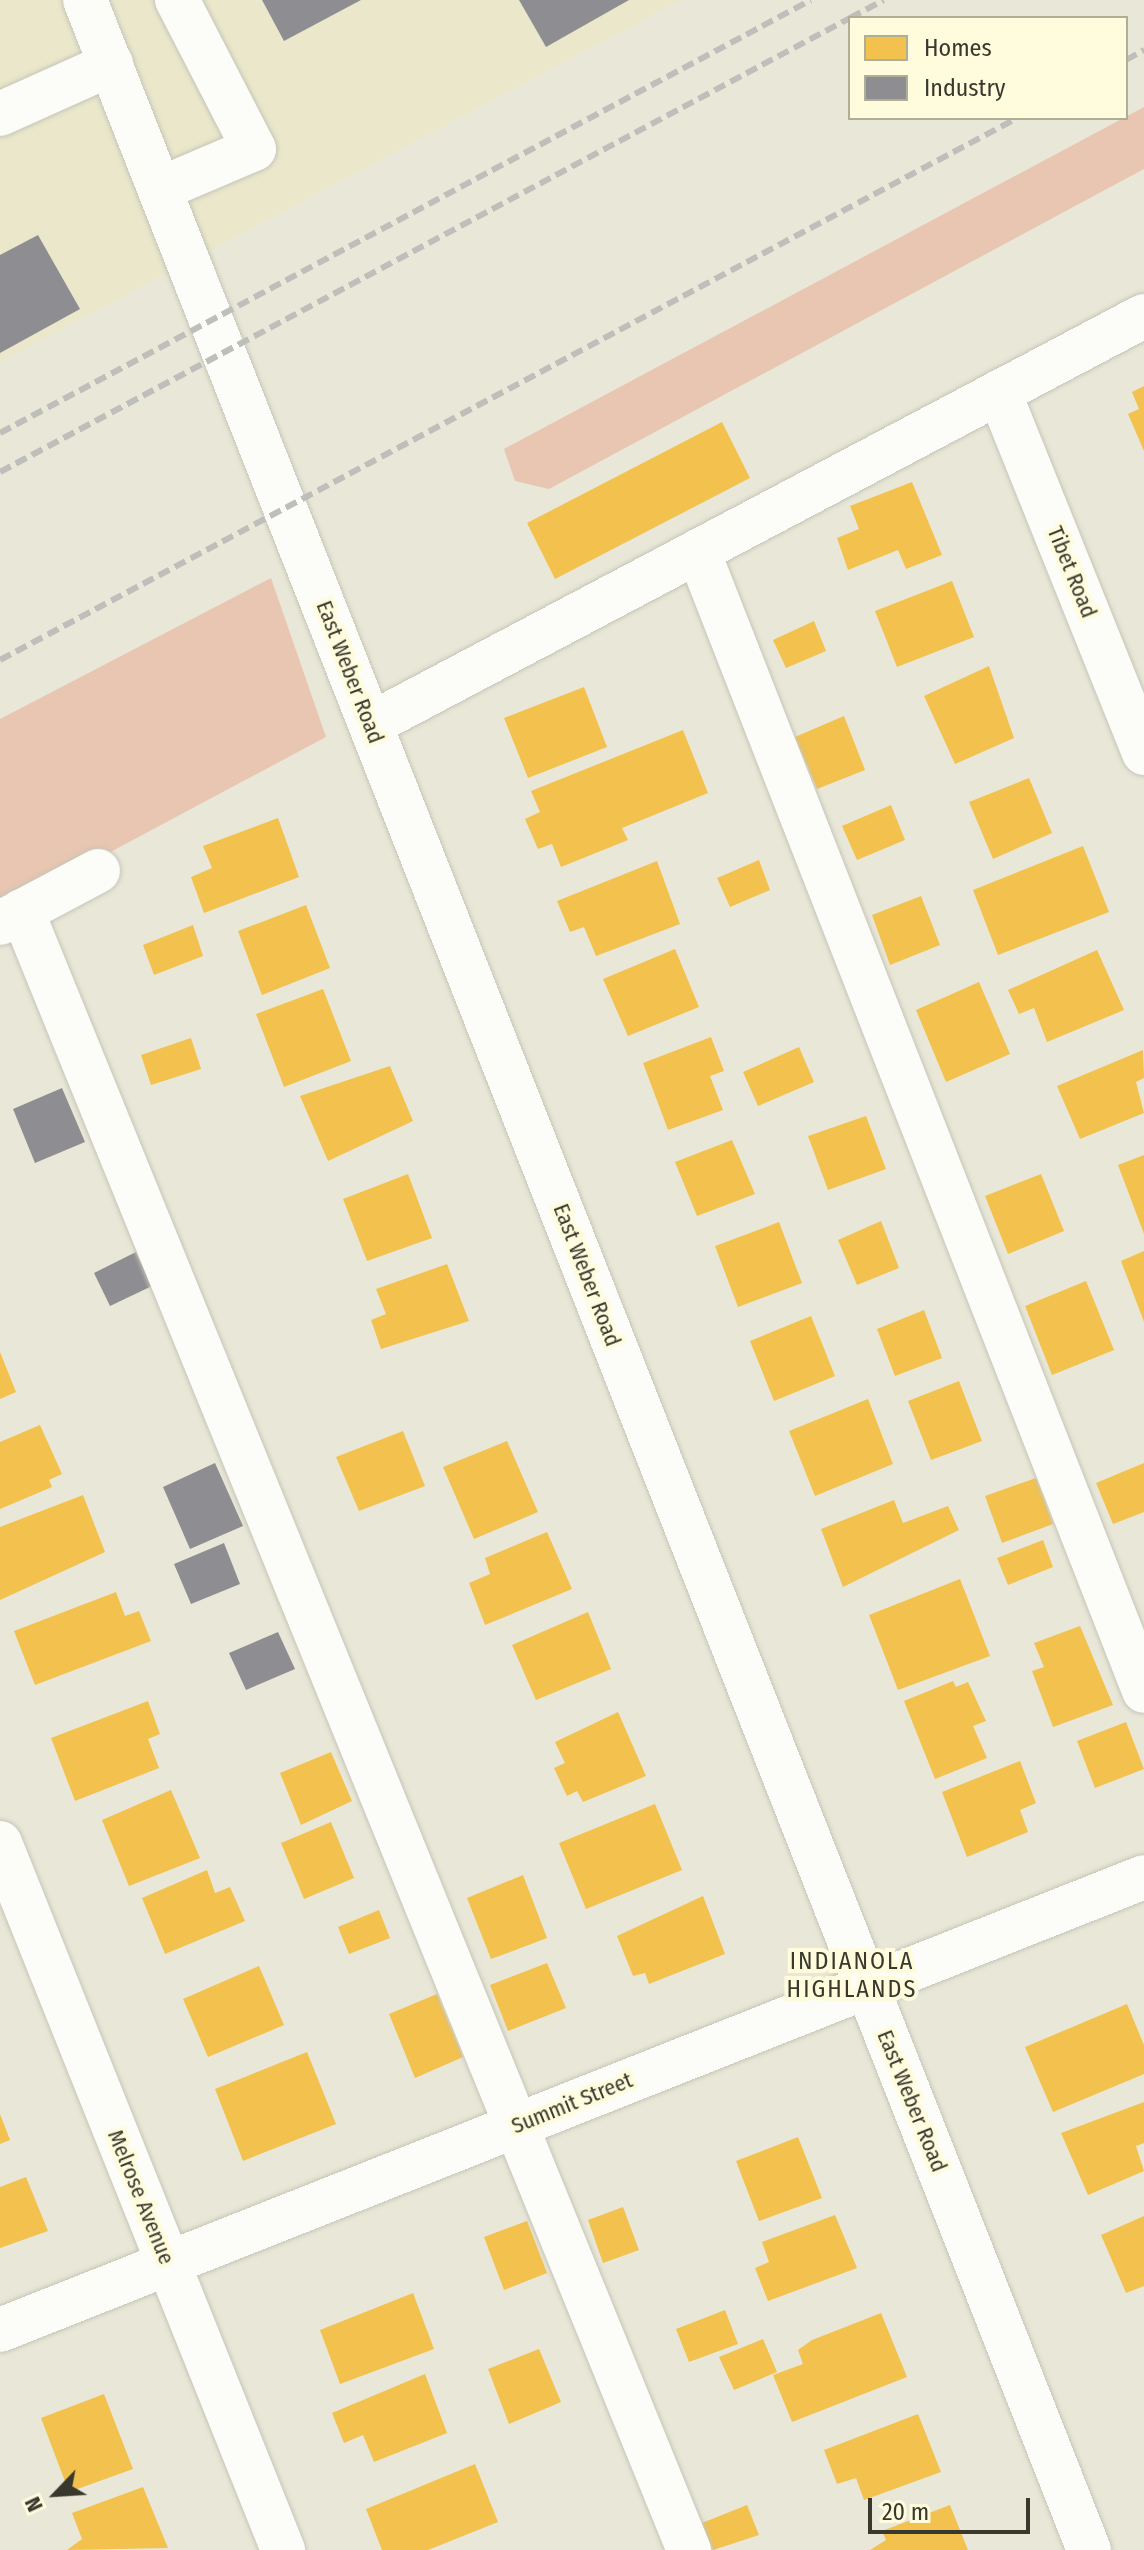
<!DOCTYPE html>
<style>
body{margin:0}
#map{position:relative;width:1144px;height:2550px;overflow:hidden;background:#e9e8d8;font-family:"Fira Sans Condensed",sans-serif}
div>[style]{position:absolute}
.built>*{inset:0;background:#eae7cb}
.green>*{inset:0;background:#e8c6b1}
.homes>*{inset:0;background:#f2c14e}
.industry>*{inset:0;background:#8d8d92}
.roads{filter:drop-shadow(0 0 2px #c6c5b8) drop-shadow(0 0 2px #c6c5b8)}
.minor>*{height:44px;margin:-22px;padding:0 22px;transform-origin:22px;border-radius:22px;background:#fcfcf9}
.rail>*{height:6px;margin-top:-3px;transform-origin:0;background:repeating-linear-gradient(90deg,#bebeba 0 12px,transparent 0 18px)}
span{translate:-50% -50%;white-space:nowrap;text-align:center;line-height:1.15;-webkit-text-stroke:8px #fefcdd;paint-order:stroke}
.street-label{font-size:22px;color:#39382d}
.neighbourhood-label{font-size:24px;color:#39382d;letter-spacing:2px}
.legend{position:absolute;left:848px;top:16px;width:280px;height:104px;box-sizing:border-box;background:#fefcdd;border:2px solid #afae97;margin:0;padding:10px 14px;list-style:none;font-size:24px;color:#39382d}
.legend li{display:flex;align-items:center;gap:16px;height:40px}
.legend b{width:40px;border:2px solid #afae97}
.north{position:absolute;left:16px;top:2454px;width:80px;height:80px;-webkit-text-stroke:6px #fefcdd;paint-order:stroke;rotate:245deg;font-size:22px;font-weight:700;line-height:32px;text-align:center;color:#39382d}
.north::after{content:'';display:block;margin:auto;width:28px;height:36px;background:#39382d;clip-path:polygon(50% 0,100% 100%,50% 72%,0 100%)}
.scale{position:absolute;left:868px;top:2498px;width:162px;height:36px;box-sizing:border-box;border:4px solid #39382d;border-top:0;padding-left:10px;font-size:24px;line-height:28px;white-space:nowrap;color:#39382d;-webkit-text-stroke:6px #fefcdd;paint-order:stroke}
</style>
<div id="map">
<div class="built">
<i style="clip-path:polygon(0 0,681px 0,0 362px)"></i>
</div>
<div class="green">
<i style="clip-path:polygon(1144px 107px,1144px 169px,549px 489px,515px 481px,504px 449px)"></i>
<i style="clip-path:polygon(271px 578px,326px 737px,0 911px,0 719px)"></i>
</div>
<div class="homes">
<i style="clip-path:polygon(1144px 386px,1144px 451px,1128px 414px,1139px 409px,1132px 392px)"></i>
<i style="clip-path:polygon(722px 422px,750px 478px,555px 579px,527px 523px)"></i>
<i style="clip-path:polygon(912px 482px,942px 555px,906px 569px,898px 550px,848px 570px,837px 538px,859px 529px,850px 506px)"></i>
<i style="clip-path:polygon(952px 581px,974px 637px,897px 667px,875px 611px)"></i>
<i style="clip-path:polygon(814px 621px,826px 651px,786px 668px,773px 640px)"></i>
<i style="clip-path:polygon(989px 666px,1014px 738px,955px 764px,924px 696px)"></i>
<i style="clip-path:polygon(584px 687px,607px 747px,528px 778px,504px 718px)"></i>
<i style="clip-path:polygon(844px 716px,865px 770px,817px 789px,795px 737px)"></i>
<i style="clip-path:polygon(683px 730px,708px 793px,622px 828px,628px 840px,561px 867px,552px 844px,538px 849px,525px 819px,540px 812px,531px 791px)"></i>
<i style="clip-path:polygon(1029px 778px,1052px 833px,993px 859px,969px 802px)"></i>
<i style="clip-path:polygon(891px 805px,905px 840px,857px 860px,842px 826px)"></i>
<i style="clip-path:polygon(278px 818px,299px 877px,204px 913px,191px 877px,212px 868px,203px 846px)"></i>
<i style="clip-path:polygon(1083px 846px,1109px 912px,998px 955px,973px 890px)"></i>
<i style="clip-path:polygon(759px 860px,770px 890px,730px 907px,717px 878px)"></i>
<i style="clip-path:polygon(657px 861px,680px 924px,596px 956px,584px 927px,570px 932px,557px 901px)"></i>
<i style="clip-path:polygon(921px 896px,940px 945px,890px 965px,872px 915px)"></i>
<i style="clip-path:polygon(306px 905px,330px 968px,262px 995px,238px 931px)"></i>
<i style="clip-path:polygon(193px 925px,203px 956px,154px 975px,143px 945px)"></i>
<i style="clip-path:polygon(675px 949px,699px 1007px,628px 1036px,603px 979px)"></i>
<i style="clip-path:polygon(1097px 950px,1124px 1010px,1047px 1042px,1034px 1008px,1019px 1014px,1008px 990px)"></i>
<i style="clip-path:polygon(979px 982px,1010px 1054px,946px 1082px,916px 1010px)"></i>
<i style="clip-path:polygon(323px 989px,351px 1061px,284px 1087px,256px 1014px)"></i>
<i style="clip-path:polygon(711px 1037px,724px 1071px,710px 1076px,723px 1110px,668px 1130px,643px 1063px)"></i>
<i style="clip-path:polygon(191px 1038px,201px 1069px,151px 1085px,141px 1055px)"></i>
<i style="clip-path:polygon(799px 1047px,814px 1082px,758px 1106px,743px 1072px)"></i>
<i style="clip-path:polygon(1143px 1050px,1144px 1078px,1136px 1082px,1144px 1113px,1080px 1139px,1057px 1086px)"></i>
<i style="clip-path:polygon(390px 1066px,413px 1121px,328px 1161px,300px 1096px)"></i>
<i style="clip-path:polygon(866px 1116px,886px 1169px,828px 1190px,808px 1136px)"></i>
<i style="clip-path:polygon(732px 1140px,755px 1194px,697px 1216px,675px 1162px)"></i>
<i style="clip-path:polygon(1144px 1155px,1144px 1234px,1118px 1165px)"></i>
<i style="clip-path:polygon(408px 1174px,432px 1238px,367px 1261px,343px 1199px)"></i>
<i style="clip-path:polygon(1041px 1174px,1064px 1231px,1008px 1254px,985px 1196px)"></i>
<i style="clip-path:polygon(881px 1221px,899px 1268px,857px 1285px,838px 1240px)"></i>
<i style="clip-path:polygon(779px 1222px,802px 1283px,738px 1307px,715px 1246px)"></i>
<i style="clip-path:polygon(1144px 1251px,1144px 1322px,1121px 1261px)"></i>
<i style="clip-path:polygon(447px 1264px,469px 1321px,381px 1349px,371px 1320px,386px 1314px,376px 1289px)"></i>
<i style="clip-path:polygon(1086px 1281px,1114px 1350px,1052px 1375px,1025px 1306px)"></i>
<i style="clip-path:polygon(924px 1310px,942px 1358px,895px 1376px,877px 1329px)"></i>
<i style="clip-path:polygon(811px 1316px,835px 1376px,774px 1401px,750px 1341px)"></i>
<i style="clip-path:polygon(0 1352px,16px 1392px,0 1399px)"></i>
<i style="clip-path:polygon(959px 1381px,982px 1441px,931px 1460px,908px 1401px)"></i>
<i style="clip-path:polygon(868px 1399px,893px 1464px,815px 1496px,789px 1431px)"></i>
<i style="clip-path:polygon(40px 1425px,62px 1474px,49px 1480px,52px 1487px,0 1509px,0 1442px)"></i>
<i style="clip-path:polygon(403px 1431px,425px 1486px,359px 1511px,336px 1457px)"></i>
<i style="clip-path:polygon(507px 1441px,538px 1512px,474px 1539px,443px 1467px)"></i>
<i style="clip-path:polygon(1144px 1463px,1144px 1512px,1113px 1524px,1096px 1483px)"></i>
<i style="clip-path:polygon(1036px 1478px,1053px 1524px,1002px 1543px,985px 1496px)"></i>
<i style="clip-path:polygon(83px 1495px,105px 1552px,0 1600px,0 1527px)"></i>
<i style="clip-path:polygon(894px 1500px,903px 1523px,948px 1506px,959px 1530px,843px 1587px,821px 1529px)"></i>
<i style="clip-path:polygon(547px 1532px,572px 1589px,485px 1625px,469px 1583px,490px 1574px,485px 1558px)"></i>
<i style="clip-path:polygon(1043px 1540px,1053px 1567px,1008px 1585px,997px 1558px)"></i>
<i style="clip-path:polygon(960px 1579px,990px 1656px,898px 1690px,869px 1615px)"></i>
<i style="clip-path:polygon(116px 1592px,125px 1616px,139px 1611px,151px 1641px,35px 1685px,14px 1631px)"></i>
<i style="clip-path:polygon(588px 1612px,611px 1669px,536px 1700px,512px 1645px)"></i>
<i style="clip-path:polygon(1080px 1626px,1113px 1705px,1053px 1727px,1032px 1671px,1044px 1667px,1034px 1643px)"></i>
<i style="clip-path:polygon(953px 1681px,956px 1687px,968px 1682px,986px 1721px,973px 1726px,987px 1758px,935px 1779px,904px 1701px)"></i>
<i style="clip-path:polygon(148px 1701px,160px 1734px,148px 1739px,159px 1768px,75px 1801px,51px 1738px)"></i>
<i style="clip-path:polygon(618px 1712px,646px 1776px,583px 1802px,577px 1791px,567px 1796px,554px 1768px,565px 1763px,555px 1742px)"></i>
<i style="clip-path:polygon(1126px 1722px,1144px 1769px,1095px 1788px,1077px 1741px)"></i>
<i style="clip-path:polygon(331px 1752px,352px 1801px,301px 1825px,280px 1773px)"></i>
<i style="clip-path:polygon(1020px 1761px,1036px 1803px,1020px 1810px,1028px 1832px,967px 1857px,942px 1792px)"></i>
<i style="clip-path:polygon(171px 1790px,200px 1858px,129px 1886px,102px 1820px)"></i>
<i style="clip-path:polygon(655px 1804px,682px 1870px,586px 1909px,559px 1843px)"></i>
<i style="clip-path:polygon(331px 1822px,354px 1878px,304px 1899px,281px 1843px)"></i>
<i style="clip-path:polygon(207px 1870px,215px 1893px,230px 1887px,245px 1921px,165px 1954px,142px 1898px)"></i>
<i style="clip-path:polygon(523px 1875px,547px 1938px,491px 1959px,467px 1898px)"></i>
<i style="clip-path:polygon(703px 1896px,725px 1954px,649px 1984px,645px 1973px,633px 1976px,617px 1936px)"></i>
<i style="clip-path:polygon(379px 1910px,390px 1938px,349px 1954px,338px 1927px)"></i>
<i style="clip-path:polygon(547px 1963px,566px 2008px,508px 2031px,490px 1985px)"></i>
<i style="clip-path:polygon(259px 1966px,284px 2025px,208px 2057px,183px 1999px)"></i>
<i style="clip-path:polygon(437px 1994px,463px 2057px,415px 2078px,389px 2014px)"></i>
<i style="clip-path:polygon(1127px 2004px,1144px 2045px,1144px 2074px,1053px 2112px,1025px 2047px)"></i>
<i style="clip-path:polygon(307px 2052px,336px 2124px,243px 2161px,215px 2089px)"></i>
<i style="clip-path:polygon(1144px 2102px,1144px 2143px,1136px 2146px,1144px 2171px,1088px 2195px,1061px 2133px)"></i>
<i style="clip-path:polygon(0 2114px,10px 2140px,0 2144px)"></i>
<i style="clip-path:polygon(798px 2137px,822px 2198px,759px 2221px,736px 2161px)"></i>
<i style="clip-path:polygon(26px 2177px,48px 2231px,0 2248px,0 2187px)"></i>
<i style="clip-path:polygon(623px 2207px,639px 2250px,603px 2263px,588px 2220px)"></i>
<i style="clip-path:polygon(835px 2215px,857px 2268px,768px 2301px,755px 2268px,769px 2262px,762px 2242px)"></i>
<i style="clip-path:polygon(1144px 2216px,1144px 2286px,1126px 2293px,1101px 2235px)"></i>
<i style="clip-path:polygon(527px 2221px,547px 2273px,504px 2290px,484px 2237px)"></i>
<i style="clip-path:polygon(413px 2293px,434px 2349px,340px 2384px,320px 2330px)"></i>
<i style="clip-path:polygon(725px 2310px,738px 2344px,689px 2362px,676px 2329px)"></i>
<i style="clip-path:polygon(881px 2313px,907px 2377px,792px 2422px,773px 2375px,803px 2364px,798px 2350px,812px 2340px)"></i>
<i style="clip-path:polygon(763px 2339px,777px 2372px,734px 2390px,719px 2357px)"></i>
<i style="clip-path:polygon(539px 2349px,561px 2402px,509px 2424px,488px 2369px)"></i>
<i style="clip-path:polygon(425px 2374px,447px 2433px,374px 2462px,363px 2435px,344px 2443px,332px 2413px)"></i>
<i style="clip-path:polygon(104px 2394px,133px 2469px,69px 2492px,41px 2418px)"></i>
<i style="clip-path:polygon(918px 2414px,941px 2472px,864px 2500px,856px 2478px,837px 2484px,824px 2450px)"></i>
<i style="clip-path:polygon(475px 2464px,498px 2522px,428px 2550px,382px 2550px,366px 2509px)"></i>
<i style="clip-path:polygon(143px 2487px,168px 2548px,67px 2550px,82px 2539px,72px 2513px)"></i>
<i style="clip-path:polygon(747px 2505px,759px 2535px,713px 2550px,702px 2523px)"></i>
<i style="clip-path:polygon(950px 2505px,968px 2550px,870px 2550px,886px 2540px,882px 2531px)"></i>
</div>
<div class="industry">
<i style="clip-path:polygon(262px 0,361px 0,284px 41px)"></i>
<i style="clip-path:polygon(519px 0,629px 0,546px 47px)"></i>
<i style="clip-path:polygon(38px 235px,80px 309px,0 353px,0 255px)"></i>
<i style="clip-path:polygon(62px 1088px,85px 1142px,35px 1163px,13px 1109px)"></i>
<i style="clip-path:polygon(136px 1252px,152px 1286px,110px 1306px,94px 1273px)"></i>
<i style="clip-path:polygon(215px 1463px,243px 1526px,190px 1549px,163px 1487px)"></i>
<i style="clip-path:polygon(224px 1543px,240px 1584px,191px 1604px,174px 1564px)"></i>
<i style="clip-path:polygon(278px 1632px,295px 1669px,246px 1690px,229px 1653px)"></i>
</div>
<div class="roads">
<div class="minor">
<i style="left:85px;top:0;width:2741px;rotate:68.51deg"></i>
<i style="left:0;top:114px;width:122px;rotate:-24.2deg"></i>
<i style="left:160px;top:189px;width:102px;rotate:-23.1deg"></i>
<i style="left:254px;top:149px;width:168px;rotate:-117.3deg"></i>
<i style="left:999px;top:392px;width:389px;rotate:68.1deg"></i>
<i style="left:698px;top:551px;width:1224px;rotate:68.63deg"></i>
<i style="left:371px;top:724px;width:874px;rotate:-27.83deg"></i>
<i style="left:22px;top:911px;width:1770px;rotate:67.86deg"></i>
<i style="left:0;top:923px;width:111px;rotate:-28deg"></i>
<i style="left:0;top:1843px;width:762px;rotate:68.18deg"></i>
<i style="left:0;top:2330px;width:1230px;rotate:-21.6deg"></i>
</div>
</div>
<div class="rail">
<i style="left:850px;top:18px;width:38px;rotate:-28deg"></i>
<i style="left:1126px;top:60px;width:21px;rotate:-29deg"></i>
<i style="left:0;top:433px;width:919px;rotate:-28.1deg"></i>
<i style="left:0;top:472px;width:964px;rotate:-28.11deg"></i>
<i style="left:0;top:660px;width:1152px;rotate:-28.05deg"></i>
</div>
<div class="street-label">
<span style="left:1072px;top:572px;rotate:68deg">Tibet Road</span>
<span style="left:350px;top:672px;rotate:69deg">East Weber Road</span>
<span style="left:587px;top:1275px;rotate:69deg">East Weber Road</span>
<span style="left:912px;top:2101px;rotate:68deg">East Weber Road</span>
<span style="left:572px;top:2103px;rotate:-22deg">Summit Street</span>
<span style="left:141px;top:2197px;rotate:68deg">Melrose Avenue</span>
</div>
<div class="neighbourhood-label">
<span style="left:852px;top:1976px">INDIANOLA<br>HIGHLANDS</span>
</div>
<ul class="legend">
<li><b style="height:22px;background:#f2c14e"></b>Homes</li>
<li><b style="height:22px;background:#8d8d92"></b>Industry</li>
</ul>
<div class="north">N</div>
<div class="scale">20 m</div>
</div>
